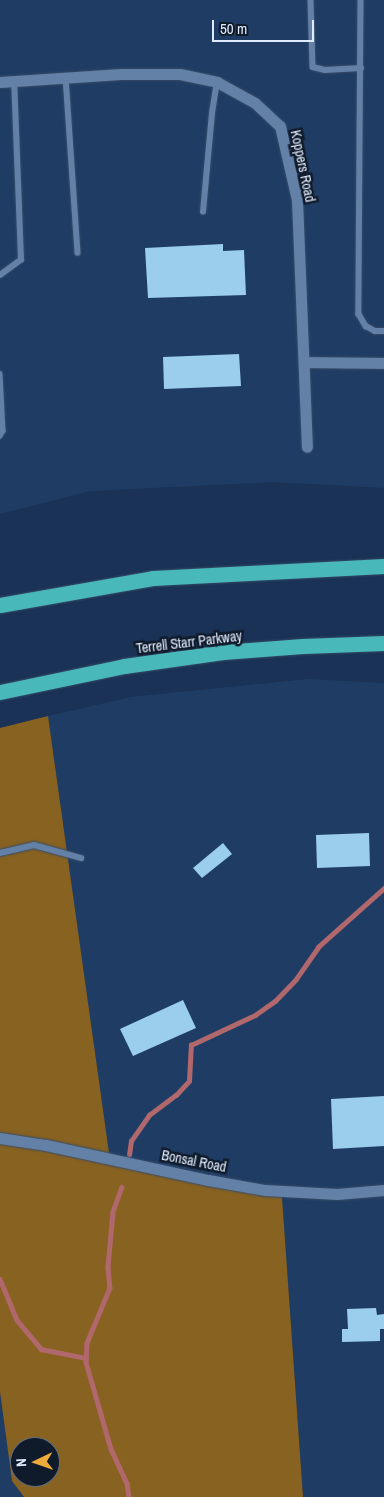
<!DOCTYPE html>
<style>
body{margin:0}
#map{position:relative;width:384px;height:1497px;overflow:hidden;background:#193255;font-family:"Archivo Narrow",sans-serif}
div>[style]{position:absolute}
.built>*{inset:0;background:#1f3d64}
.forest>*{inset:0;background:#886221}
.stream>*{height:4.5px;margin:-2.25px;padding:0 2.25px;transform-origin:2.25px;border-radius:2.25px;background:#b1686c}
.building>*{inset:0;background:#9bcded}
.roads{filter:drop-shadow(0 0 1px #374c68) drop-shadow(0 0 1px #374c68)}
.lane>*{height:5.5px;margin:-2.75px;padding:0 2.75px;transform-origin:2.75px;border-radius:2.75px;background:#6380a7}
.street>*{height:11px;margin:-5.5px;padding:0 5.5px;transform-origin:5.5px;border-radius:5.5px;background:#6380a7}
.highway>*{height:15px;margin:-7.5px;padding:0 7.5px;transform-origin:7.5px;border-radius:7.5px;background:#48b8ba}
span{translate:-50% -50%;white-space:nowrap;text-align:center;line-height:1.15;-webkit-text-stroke:5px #0f1a2a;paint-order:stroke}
.street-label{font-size:14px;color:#e0ecfe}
.north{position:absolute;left:10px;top:1437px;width:50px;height:50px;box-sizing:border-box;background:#0f1a2a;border:1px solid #636e7f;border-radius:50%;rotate:267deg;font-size:14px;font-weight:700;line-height:20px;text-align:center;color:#e0ecfe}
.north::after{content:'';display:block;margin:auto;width:18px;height:22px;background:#ebaa39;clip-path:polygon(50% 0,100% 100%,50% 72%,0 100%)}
.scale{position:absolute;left:212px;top:20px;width:102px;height:22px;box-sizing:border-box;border:2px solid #e0ecfe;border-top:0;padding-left:6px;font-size:15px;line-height:18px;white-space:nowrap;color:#e0ecfe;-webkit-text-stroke:4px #0f1a2a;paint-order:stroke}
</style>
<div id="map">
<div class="built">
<i style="clip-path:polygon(0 0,384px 0,384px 488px,274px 482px,90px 491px,0 514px)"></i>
<i style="clip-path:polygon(308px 679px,384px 683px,384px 1497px,303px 1497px,282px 1197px,110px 1161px,48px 716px,131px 697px)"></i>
<i style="clip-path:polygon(0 1392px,12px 1481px,24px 1497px,0 1497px)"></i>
</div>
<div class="forest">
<i style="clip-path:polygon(evenodd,48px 716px,110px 1160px,282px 1197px,303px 1497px,24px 1497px,12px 1481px,0 1392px,0 728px,48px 716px,20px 1447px,50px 1447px,50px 1477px,20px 1477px,20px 1447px)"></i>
</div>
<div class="stream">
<i style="left:129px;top:1155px;width:14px;rotate:-82deg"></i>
<i style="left:131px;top:1141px;width:32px;rotate:-55deg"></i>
<i style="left:149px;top:1115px;width:34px;rotate:-37deg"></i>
<i style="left:176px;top:1095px;width:19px;rotate:-47deg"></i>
<i style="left:189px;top:1081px;width:36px;rotate:-87deg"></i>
<i style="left:191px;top:1045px;width:71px;rotate:-25.1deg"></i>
<i style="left:255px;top:1015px;width:24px;rotate:-35deg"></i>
<i style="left:275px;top:1001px;width:30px;rotate:-46deg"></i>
<i style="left:296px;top:979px;width:39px;rotate:-55deg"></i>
<i style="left:318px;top:947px;width:89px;rotate:-41.8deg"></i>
<i style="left:122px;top:1187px;width:27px;rotate:110deg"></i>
<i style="left:113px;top:1212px;width:55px;rotate:95.2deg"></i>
<i style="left:108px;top:1267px;width:21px;rotate:85deg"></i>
<i style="left:110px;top:1288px;width:60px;rotate:112.7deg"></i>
<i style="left:87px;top:1343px;width:19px;rotate:93deg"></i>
<i style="left:86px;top:1362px;width:91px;rotate:74deg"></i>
<i style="left:111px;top:1449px;width:38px;rotate:65deg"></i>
<i style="left:127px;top:1483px;width:14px;rotate:82deg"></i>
<i style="left:0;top:1279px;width:44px;rotate:67.5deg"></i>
<i style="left:17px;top:1320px;width:38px;rotate:50deg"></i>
<i style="left:41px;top:1349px;width:46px;rotate:11.3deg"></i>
</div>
<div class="building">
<i style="clip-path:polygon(223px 244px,223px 251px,244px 250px,246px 295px,148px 298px,145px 248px)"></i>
<i style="clip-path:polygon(239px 354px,241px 386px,164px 389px,163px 357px)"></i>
<i style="clip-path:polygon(369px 833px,370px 866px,317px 868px,316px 835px)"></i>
<i style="clip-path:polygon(223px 843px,232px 854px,202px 878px,193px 868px)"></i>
<i style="clip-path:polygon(183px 1000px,196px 1028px,133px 1056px,120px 1029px)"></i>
<i style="clip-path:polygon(384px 1096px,384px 1146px,333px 1149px,331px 1099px)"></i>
<i style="clip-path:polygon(376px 1308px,377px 1315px,384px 1314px,384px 1329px,380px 1329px,380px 1341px,342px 1342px,342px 1329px,348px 1329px,347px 1309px)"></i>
</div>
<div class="roads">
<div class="lane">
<i style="left:311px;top:0;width:67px;rotate:88.3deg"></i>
<i style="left:313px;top:67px;width:12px;rotate:14deg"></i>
<i style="left:325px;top:70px;width:36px;rotate:-3deg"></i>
<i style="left:361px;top:0;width:314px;rotate:90.4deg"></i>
<i style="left:359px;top:314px;width:14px;rotate:60deg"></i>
<i style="left:366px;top:326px;width:10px;rotate:29deg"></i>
<i style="left:375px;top:331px;width:9px"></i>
<i style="left:66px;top:77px;width:176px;rotate:86.1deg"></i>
<i style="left:203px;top:212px;width:99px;rotate:-84.8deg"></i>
<i style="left:212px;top:113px;width:31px;rotate:-81deg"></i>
<i style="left:0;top:275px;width:26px;rotate:-36deg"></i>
<i style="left:21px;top:260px;width:179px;rotate:-92.2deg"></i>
<i style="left:0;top:374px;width:57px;rotate:87deg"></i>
<i style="left:3px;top:431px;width:6px;rotate:121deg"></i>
<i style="left:0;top:853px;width:35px;rotate:-13deg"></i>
<i style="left:34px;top:845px;width:49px;rotate:15.5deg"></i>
</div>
<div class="street">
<i style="left:0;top:82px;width:121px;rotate:-3.8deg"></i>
<i style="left:121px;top:74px;width:59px"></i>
<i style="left:180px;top:74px;width:38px;rotate:12deg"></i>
<i style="left:217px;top:82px;width:43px;rotate:28.9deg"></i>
<i style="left:255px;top:103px;width:34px;rotate:43deg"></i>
<i style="left:280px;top:126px;width:76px;rotate:77.1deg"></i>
<i style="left:297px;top:200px;width:247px;rotate:87.7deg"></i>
<i style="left:304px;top:362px;width:80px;rotate:0.7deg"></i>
<i style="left:0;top:1138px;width:47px;rotate:8.7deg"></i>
<i style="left:46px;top:1145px;width:166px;rotate:12.2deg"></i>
<i style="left:208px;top:1180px;width:58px;rotate:10deg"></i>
<i style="left:265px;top:1190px;width:72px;rotate:3.2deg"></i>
<i style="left:337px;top:1194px;width:47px;rotate:-4.9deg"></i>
</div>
<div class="highway">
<i style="left:0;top:605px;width:155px;rotate:-10deg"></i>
<i style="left:153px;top:578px;width:231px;rotate:-3deg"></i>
<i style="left:0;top:692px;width:127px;rotate:-11.8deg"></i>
<i style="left:124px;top:666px;width:100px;rotate:-8deg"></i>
<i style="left:223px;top:652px;width:80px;rotate:-4.3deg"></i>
<i style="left:303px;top:646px;width:81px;rotate:-2.1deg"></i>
</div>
</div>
<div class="street-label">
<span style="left:303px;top:166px;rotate:78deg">Koppers Road</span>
<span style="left:189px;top:642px;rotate:-7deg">Terrell Starr Parkway</span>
<span style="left:194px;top:1161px;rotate:11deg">Bonsal Road</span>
</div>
<div class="north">N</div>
<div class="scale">50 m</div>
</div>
